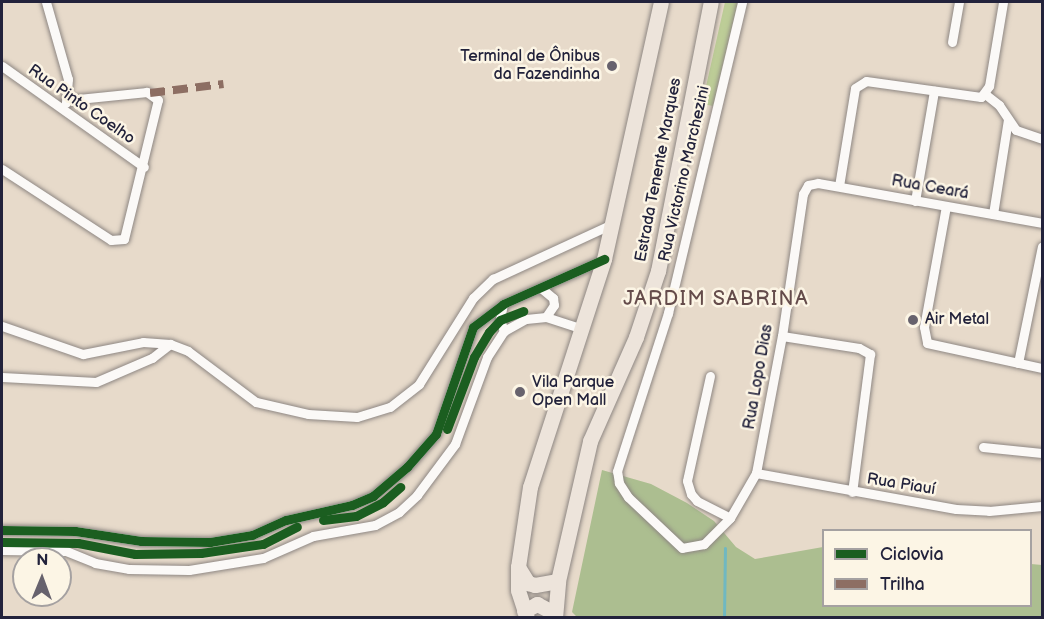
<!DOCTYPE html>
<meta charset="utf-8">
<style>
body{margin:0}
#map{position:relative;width:1044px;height:619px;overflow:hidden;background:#e7daca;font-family:"Balsamiq Sans",sans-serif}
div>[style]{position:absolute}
.green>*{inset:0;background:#bdcd97}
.forest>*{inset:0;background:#acbe90}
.stream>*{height:3px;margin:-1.5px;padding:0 1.5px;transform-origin:1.5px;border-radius:1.5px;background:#70b8c1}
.roads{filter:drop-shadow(0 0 2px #8e8783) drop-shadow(0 0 2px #8e8783)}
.street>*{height:9px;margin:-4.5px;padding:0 4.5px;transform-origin:4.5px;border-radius:4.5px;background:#fbf9f7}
.primary>*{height:15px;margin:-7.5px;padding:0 7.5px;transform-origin:7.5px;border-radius:7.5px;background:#ede4db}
.quiet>*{height:8px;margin-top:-4px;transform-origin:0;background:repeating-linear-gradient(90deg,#8d6e63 0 15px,transparent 0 23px)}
.cycleway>*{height:9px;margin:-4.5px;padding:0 4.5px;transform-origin:4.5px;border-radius:4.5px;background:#1b5e20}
.dots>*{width:16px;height:16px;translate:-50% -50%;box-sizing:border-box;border:3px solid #fcf5e5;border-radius:50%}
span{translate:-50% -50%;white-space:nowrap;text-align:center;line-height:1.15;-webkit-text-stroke:5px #fcf5e5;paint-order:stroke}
.poi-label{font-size:16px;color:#22223b}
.right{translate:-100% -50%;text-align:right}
.left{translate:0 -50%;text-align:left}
.street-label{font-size:16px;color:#22223b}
.quarter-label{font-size:20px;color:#654c4b;letter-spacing:1.5px}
.frame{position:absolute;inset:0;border:3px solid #22223b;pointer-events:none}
.legend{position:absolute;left:822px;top:529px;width:210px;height:78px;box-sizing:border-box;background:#fcf5e5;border:2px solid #a5a1a1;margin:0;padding:8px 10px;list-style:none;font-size:18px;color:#22223b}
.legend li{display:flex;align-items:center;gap:12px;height:30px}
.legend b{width:30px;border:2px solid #a5a1a1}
.north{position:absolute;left:12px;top:547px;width:60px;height:60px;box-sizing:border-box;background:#fcf5e5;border:2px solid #a5a1a1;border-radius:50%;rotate:1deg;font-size:16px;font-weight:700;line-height:24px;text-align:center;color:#22223b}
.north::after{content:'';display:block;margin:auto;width:21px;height:27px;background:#67626d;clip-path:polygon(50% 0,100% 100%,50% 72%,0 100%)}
</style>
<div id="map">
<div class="green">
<i style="clip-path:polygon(725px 2px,738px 2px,713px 106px,702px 104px)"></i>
</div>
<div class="forest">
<i style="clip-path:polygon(602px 470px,651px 484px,687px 503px,714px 521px,736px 547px,755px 559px,823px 547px,824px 606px,1030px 606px,1031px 564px,1042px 565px,1042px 617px,578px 618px,572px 612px)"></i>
</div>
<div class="stream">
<i style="left:724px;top:618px;width:70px;rotate:-89.2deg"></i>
</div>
<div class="roads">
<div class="street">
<i style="left:46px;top:2px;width:80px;rotate:74.1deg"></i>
<i style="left:68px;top:79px;width:24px;rotate:95deg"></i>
<i style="left:952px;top:42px;width:41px;rotate:-80.1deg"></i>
<i style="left:2px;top:66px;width:174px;rotate:35.4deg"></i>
<i style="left:985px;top:94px;width:18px;rotate:38deg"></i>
<i style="left:999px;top:105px;width:30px;rotate:56deg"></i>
<i style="left:1016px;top:130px;width:28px;rotate:19deg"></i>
<i style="left:2px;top:169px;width:130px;rotate:33.1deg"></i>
<i style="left:111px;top:240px;width:13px;rotate:-4deg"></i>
<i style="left:124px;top:239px;width:143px;rotate:-76.3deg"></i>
<i style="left:158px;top:100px;width:14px;rotate:-144deg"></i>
<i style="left:147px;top:92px;width:79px;rotate:174.2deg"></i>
<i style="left:839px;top:186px;width:99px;rotate:-80.7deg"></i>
<i style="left:855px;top:88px;width:13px;rotate:-32deg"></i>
<i style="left:866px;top:81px;width:116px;rotate:7.9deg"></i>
<i style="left:981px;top:97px;width:14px;rotate:-54deg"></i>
<i style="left:989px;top:86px;width:85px;rotate:-80.5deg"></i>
<i style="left:915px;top:201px;width:112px;rotate:-80.2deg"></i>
<i style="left:946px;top:206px;width:123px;rotate:100.3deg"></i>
<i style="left:924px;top:327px;width:16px;rotate:79deg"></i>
<i style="left:927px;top:343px;width:118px;rotate:12.3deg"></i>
<i style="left:993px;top:214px;width:96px;rotate:-81deg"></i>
<i style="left:541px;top:288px;width:16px;rotate:40deg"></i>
<i style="left:553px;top:298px;width:7px;rotate:82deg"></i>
<i style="left:554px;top:305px;width:14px;rotate:124deg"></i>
<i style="left:503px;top:304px;width:16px;rotate:101deg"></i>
<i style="left:500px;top:320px;width:12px;rotate:70deg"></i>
<i style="left:2px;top:326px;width:86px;rotate:19.1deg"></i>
<i style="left:83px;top:354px;width:61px;rotate:-11.3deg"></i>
<i style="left:143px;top:342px;width:27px;rotate:4deg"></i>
<i style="left:170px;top:344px;width:19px;rotate:21deg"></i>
<i style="left:188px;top:351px;width:85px;rotate:36.9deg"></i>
<i style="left:256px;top:402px;width:53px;rotate:13deg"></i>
<i style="left:308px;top:414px;width:49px;rotate:3.5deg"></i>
<i style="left:357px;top:417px;width:34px;rotate:-17deg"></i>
<i style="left:390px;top:407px;width:37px;rotate:-38deg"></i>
<i style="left:419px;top:384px;width:102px;rotate:-57.9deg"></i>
<i style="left:473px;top:298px;width:28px;rotate:-44deg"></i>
<i style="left:493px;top:279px;width:129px;rotate:-24.8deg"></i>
<i style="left:782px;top:336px;width:78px;rotate:8.9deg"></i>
<i style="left:859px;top:348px;width:13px;rotate:29deg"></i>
<i style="left:870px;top:354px;width:139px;rotate:97.4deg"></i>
<i style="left:1018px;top:363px;width:119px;rotate:-78.4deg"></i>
<i style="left:710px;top:376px;width:107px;rotate:102.4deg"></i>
<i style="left:687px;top:481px;width:14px;rotate:73deg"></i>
<i style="left:691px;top:494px;width:9px;rotate:49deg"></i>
<i style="left:697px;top:501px;width:37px;rotate:27deg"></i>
<i style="left:730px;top:518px;width:52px;rotate:-60deg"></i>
<i style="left:2px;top:377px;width:94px;rotate:3deg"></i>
<i style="left:96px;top:382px;width:61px;rotate:-23.2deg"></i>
<i style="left:152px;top:358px;width:23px;rotate:-38deg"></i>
<i style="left:983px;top:447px;width:59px;rotate:5.8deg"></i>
<i style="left:756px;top:473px;width:139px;rotate:-79.3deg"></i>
<i style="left:782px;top:336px;width:144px;rotate:-81.6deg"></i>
<i style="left:803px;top:194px;width:10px;rotate:-61deg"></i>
<i style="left:808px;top:185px;width:10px;rotate:-11deg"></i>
<i style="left:818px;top:183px;width:228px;rotate:10.1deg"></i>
<i style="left:756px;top:473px;width:203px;rotate:10.2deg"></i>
<i style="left:956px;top:509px;width:33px;rotate:3deg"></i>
<i style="left:989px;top:511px;width:53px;rotate:-5.4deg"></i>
<i style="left:730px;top:518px;width:37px;rotate:135deg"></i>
<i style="left:704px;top:544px;width:22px;rotate:170deg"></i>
<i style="left:682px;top:548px;width:74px;rotate:-136.6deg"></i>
<i style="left:628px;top:497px;width:17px;rotate:-123deg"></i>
<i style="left:619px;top:483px;width:12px;rotate:-99deg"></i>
<i style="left:617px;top:471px;width:166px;rotate:-72.1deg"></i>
<i style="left:668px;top:313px;width:320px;rotate:-76.6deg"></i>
<i style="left:2px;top:530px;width:73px;rotate:0.8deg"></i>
<i style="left:75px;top:531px;width:67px;rotate:8.6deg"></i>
<i style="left:141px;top:541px;width:69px;rotate:0.8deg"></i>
<i style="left:210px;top:542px;width:43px;rotate:-9.5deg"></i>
<i style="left:252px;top:535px;width:37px;rotate:-24deg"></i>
<i style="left:286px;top:520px;width:68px;rotate:-12.8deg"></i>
<i style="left:352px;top:505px;width:23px;rotate:-23deg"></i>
<i style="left:373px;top:496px;width:45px;rotate:-40.5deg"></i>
<i style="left:407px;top:467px;width:44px;rotate:-48.7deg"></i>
<i style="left:436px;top:434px;width:113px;rotate:-70.9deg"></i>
<i style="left:473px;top:327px;width:38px;rotate:-37deg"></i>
<i style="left:503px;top:304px;width:111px;rotate:-24deg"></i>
<i style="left:2px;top:550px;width:64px;rotate:0.9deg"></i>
<i style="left:66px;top:551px;width:31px;rotate:22deg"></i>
<i style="left:95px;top:563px;width:35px;rotate:10deg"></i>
<i style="left:129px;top:569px;width:60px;rotate:1deg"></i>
<i style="left:189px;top:570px;width:75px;rotate:-9.2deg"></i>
<i style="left:263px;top:558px;width:55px;rotate:-23.7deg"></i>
<i style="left:313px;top:536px;width:63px;rotate:-10.1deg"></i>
<i style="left:375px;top:525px;width:27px;rotate:-28deg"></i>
<i style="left:399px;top:512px;width:25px;rotate:-43deg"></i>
<i style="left:417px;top:495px;width:64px;rotate:-53.3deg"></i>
<i style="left:455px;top:444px;width:93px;rotate:-69.8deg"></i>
<i style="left:487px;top:357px;width:31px;rotate:-57deg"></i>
<i style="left:504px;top:331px;width:25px;rotate:-29deg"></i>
<i style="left:526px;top:319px;width:20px;rotate:-6deg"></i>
<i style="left:546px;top:317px;width:38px;rotate:18deg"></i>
</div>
<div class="primary">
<i style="left:518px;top:567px;width:19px;rotate:58deg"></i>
<i style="left:528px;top:583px;width:7px;rotate:16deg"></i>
<i style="left:535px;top:585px;width:23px;rotate:-10deg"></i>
<i style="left:524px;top:611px;width:15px;rotate:-28deg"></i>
<i style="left:537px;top:604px;width:19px;rotate:28deg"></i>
<i style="left:527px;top:618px;width:29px;rotate:-108deg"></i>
<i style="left:518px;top:590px;width:23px;rotate:-90deg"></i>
<i style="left:518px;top:567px;width:81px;rotate:-81.5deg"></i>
<i style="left:530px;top:487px;width:240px;rotate:-72deg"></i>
<i style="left:604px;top:259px;width:263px;rotate:-77.5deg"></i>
<i style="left:555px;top:618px;width:37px;rotate:-85deg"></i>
<i style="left:558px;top:581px;width:144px;rotate:-77.1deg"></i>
<i style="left:590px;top:441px;width:114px;rotate:-66.1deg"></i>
<i style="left:636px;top:337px;width:70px;rotate:-71.6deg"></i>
<i style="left:658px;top:271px;width:274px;rotate:-78.9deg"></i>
</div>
</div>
<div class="quiet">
<i style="left:150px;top:93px;width:74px;rotate:-7deg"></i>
</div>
<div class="cycleway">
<i style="left:447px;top:429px;width:77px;rotate:-69.4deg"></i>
<i style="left:474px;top:357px;width:29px;rotate:-59deg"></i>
<i style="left:489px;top:332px;width:16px;rotate:-47deg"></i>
<i style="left:500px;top:320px;width:25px;rotate:-21deg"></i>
<i style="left:323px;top:520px;width:33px;rotate:-7deg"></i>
<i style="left:356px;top:516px;width:30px;rotate:-27deg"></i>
<i style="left:383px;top:502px;width:23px;rotate:-41deg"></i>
<i style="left:2px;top:530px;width:73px;rotate:0.8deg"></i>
<i style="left:75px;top:531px;width:67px;rotate:8.6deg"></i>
<i style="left:141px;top:541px;width:69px;rotate:0.8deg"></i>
<i style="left:210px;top:542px;width:43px;rotate:-9.5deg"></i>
<i style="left:252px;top:535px;width:37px;rotate:-24deg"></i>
<i style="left:286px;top:520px;width:68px;rotate:-12.8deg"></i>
<i style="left:352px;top:505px;width:23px;rotate:-23deg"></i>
<i style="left:373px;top:496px;width:45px;rotate:-40.5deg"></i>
<i style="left:407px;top:467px;width:44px;rotate:-48.7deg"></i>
<i style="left:436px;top:434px;width:113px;rotate:-70.9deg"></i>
<i style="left:473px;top:327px;width:38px;rotate:-37deg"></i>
<i style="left:503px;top:304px;width:111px;rotate:-24deg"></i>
<i style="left:2px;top:542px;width:76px;rotate:0.8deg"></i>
<i style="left:78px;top:543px;width:58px;rotate:10.9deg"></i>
<i style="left:135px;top:554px;width:66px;rotate:-0.9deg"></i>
<i style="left:201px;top:553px;width:63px;rotate:-8.3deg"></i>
<i style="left:263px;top:544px;width:38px;rotate:-27deg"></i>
</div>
<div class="dots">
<i style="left:612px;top:66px;background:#67626d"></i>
<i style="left:913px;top:320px;background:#67626d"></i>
<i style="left:520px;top:392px;background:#67626d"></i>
</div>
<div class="poi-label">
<span class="right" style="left:600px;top:66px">Terminal de Ônibus<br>da Fazendinha</span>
<span class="left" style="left:925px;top:320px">Air Metal</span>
<span class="left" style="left:532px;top:392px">Vila Parque<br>Open Mall</span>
</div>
<div class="street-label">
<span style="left:81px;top:105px;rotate:35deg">Rua Pinto Coelho</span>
<span style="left:659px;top:170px;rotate:-79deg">Estrada Tenente Marques</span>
<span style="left:685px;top:174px;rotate:-77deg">Rua Victorino Marchezini</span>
<span style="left:930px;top:188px;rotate:10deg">Rua Ceará</span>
<span style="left:759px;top:377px;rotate:-80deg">Rua Lopo Dias</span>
<span style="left:901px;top:485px;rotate:9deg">Rua Piauí</span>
</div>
<div class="quarter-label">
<span style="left:716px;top:299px">JARDIM SABRINA</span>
</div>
<div class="frame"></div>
<ul class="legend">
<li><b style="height:8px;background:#1b5e20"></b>Ciclovia</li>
<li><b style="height:8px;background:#8d6e63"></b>Trilha</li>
</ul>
<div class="north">N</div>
</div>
